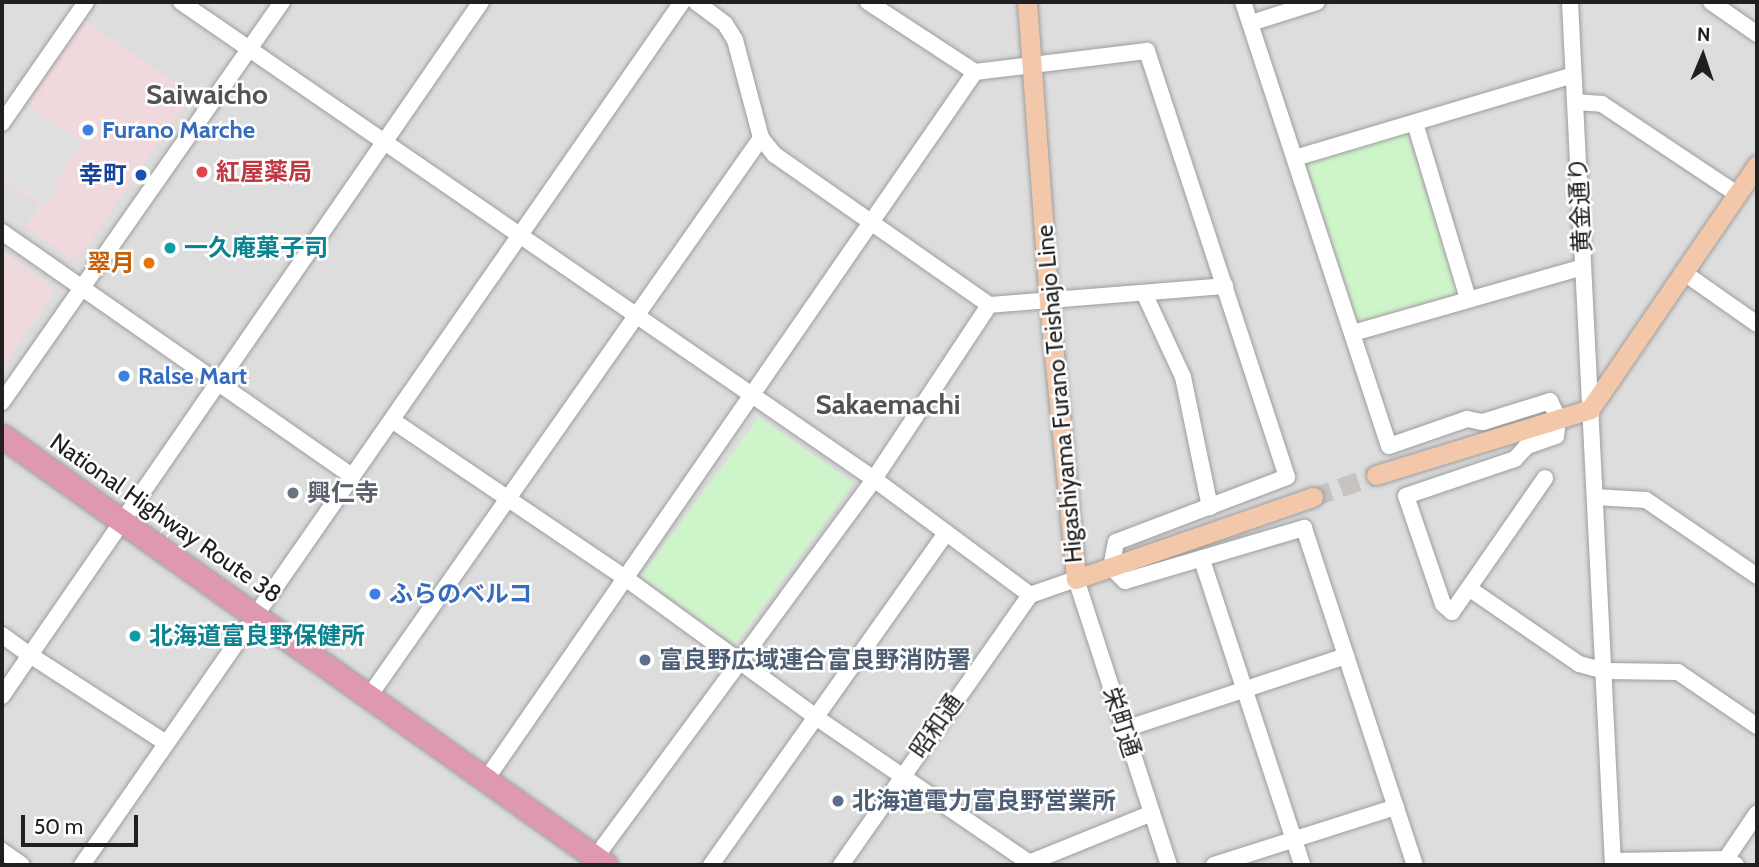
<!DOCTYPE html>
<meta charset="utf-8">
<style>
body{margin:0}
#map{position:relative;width:1759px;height:867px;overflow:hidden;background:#f0ece8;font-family:Cabin,"Noto Sans JP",sans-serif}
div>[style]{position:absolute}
.residential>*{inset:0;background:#deddde}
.commercial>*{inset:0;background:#efd9dc}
.park>*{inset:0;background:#cef5ca}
.parking>*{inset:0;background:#e0e0e0}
.major-tunnel>*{height:19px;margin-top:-9.5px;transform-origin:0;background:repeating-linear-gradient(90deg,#c6c3c0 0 19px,transparent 0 29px)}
.roads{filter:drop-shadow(0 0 2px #9d9d9d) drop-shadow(0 0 2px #9d9d9d)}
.minor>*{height:16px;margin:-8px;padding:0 8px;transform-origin:8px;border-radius:8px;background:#fff}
.major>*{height:19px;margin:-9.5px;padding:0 9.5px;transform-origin:9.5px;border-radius:9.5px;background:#f3c7aa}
.highway>*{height:23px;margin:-11.5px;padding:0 11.5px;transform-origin:11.5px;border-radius:11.5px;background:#df98b1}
.dots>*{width:19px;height:19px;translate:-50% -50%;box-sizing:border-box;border:4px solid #fff;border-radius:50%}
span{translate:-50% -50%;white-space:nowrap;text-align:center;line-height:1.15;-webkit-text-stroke:5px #fff;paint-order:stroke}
.shop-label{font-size:24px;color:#366cbe;font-weight:700}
.left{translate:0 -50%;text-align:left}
.health-label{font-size:24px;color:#be3a42;font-weight:700}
.transit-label{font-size:24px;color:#164399;font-weight:700}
.right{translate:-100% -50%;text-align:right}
.street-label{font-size:24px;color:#202020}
.culture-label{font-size:24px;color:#0d838f;font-weight:700}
.food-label{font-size:24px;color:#c56008;font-weight:700}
.worship-label{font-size:24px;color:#5b616d;font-weight:700}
.service-label{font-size:24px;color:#4e5e75;font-weight:700}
.quarter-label{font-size:28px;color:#535353;font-weight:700}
.frame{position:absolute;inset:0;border:4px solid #202020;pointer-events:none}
.north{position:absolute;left:1668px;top:21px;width:70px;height:70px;-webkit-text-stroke:5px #fff;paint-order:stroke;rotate:2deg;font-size:19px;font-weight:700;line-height:28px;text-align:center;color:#202020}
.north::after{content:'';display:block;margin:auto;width:24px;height:32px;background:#202020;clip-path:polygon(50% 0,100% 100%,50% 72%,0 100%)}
.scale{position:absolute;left:21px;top:815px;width:117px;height:32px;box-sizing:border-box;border:4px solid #202020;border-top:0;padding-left:9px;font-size:21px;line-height:24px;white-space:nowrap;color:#202020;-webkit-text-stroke:5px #fff;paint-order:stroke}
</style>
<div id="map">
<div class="residential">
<i style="clip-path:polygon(2px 2px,1757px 2px,1757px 865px,2px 865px)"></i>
</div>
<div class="commercial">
<i style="clip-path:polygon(85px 20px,192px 94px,80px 256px,71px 259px,25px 226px,39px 205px,2px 178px,2px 138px)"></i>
<i style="clip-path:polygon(2px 251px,52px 286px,53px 294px,2px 370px)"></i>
</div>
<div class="park">
<i style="clip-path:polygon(1407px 132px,1457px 293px,1358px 322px,1307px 164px)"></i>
<i style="clip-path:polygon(759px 417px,853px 483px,736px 644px,641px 576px)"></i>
</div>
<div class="parking">
<i style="clip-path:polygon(27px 104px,82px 142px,54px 182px,59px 186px,46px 206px,2px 175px,2px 140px)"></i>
</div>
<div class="major-tunnel">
<i style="left:1313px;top:497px;width:67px;rotate:-19.2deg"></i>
</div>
<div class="roads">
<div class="minor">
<i style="left:181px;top:2px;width:841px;rotate:34.54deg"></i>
<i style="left:874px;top:479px;width:194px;rotate:36.6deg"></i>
<i style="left:696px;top:2px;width:36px;rotate:37deg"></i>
<i style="left:725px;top:24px;width:19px;rotate:58deg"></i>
<i style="left:735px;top:40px;width:101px;rotate:75.1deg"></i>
<i style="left:761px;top:138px;width:22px;rotate:51deg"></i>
<i style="left:775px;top:155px;width:261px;rotate:35deg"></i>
<i style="left:868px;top:2px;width:128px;rotate:33.2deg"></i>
<i style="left:1243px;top:2px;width:467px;rotate:71.8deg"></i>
<i style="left:1389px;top:446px;width:83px;rotate:-19.1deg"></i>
<i style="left:1467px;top:419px;width:16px;rotate:11deg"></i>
<i style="left:1483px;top:422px;width:70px;rotate:-17.4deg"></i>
<i style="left:1550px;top:401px;width:19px;rotate:65deg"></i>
<i style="left:1558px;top:418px;width:18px;rotate:96deg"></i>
<i style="left:1556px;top:436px;width:31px;rotate:161deg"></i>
<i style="left:1527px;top:446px;width:18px;rotate:133deg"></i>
<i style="left:1515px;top:459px;width:115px;rotate:161.3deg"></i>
<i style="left:1406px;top:496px;width:114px;rotate:71.1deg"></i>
<i style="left:1443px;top:604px;width:12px;rotate:42deg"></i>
<i style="left:1452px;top:612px;width:163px;rotate:-55.2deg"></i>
<i style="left:1570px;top:2px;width:864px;rotate:87.15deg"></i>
<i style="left:1711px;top:2px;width:56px;rotate:34.8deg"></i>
<i style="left:1251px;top:23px;width:69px;rotate:-17.7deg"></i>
<i style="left:1575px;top:102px;width:27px;rotate:4deg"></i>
<i style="left:1602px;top:104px;width:162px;rotate:33.7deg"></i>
<i style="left:2px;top:123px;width:147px;rotate:-55.2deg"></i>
<i style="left:1415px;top:123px;width:183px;rotate:73.2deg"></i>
<i style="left:1295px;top:158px;width:290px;rotate:-16.6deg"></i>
<i style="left:2px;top:232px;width:427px;rotate:34.9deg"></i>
<i style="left:1683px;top:272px;width:90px;rotate:35.1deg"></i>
<i style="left:1144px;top:293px;width:93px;rotate:65.1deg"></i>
<i style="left:1183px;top:377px;width:133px;rotate:78.3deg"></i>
<i style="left:1353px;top:333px;width:239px;rotate:-16deg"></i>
<i style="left:2px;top:402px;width:488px;rotate:-55deg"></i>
<i style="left:392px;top:420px;width:285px;rotate:34.1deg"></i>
<i style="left:628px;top:580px;width:234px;rotate:36.1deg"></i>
<i style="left:817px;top:718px;width:254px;rotate:34.3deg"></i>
<i style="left:1595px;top:497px;width:51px;rotate:3.4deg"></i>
<i style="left:1646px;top:500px;width:135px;rotate:34.4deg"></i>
<i style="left:1202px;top:560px;width:321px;rotate:71.8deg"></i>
<i style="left:1470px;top:589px;width:132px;rotate:34.5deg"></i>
<i style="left:1579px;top:664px;width:27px;rotate:15deg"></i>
<i style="left:1605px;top:671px;width:73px;rotate:0.8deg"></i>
<i style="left:1678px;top:672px;width:96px;rotate:34.4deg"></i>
<i style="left:2px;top:635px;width:34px;rotate:36deg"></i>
<i style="left:30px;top:655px;width:794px;rotate:-55.37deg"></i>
<i style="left:370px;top:695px;width:681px;rotate:-54.93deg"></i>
<i style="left:2px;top:696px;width:50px;rotate:-55.7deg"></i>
<i style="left:30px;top:655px;width:162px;rotate:32.9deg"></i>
<i style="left:1125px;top:729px;width:233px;rotate:-18.3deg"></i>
<i style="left:487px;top:778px;width:858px;rotate:-55.35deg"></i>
<i style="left:975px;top:72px;width:173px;rotate:-7deg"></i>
<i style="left:1147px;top:51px;width:448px;rotate:71.8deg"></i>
<i style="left:1287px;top:477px;width:183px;rotate:159.2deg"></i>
<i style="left:1116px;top:542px;width:25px;rotate:101deg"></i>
<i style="left:1111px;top:567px;width:20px;rotate:45deg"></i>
<i style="left:1125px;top:581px;width:187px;rotate:-16.5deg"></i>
<i style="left:1304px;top:528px;width:355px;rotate:71.8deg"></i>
<i style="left:2px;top:851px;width:24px;rotate:35deg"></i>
<i style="left:595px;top:858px;width:471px;rotate:-53.6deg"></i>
<i style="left:874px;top:479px;width:209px;rotate:-56.5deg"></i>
<i style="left:989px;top:305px;width:237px;rotate:-4.6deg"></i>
<i style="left:1726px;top:859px;width:55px;rotate:-56deg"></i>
<i style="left:1613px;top:861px;width:113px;rotate:-1deg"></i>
<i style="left:1726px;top:859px;width:12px;rotate:31deg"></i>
<i style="left:82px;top:865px;width:1051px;rotate:-55.19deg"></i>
<i style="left:711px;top:865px;width:407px;rotate:-54.7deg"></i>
<i style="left:841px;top:865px;width:330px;rotate:-55deg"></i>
<i style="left:1030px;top:595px;width:49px;rotate:-19.2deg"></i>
<i style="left:1076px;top:579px;width:301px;rotate:72deg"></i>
<i style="left:1024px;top:865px;width:138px;rotate:-22.1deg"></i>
<i style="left:1214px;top:865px;width:191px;rotate:-17.7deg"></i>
</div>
<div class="major">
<i style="left:1027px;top:2px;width:301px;rotate:85.8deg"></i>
<i style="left:1049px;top:302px;width:278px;rotate:84.4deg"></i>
<i style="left:1076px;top:579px;width:251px;rotate:-19.1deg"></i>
<i style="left:1376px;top:475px;width:224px;rotate:-17.1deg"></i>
<i style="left:1590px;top:409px;width:296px;rotate:-55.6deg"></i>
</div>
<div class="highway">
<i style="left:2px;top:436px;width:741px;rotate:35.38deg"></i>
</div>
</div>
<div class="dots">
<i style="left:88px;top:130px;background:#3f7fe0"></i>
<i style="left:202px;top:172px;background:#e0444e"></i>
<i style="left:141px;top:175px;background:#1a4fb4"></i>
<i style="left:170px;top:248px;background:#0f9aa8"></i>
<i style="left:149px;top:263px;background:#e8710a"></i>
<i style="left:124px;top:376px;background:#3f7fe0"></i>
<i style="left:293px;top:493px;background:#6b7280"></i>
<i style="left:375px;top:594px;background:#3f7fe0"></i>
<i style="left:135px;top:636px;background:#0f9aa8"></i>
<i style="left:645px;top:660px;background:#5c6f8a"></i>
<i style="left:838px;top:801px;background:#5c6f8a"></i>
</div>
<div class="shop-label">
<span class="left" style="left:102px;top:130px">Furano Marche</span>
<span class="left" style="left:138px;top:376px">Ralse Mart</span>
<span class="left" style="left:389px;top:594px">ふらのベルコ</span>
</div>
<div class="health-label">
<span class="left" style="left:216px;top:172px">紅屋薬局</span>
</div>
<div class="transit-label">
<span class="right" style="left:127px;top:175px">幸町</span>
</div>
<div class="street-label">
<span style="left:1580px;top:205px;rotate:-93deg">黄金通り</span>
<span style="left:1059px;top:394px;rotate:-95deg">Higashiyama Furano Teishajo Line</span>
<span style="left:166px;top:518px;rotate:35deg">National Highway Route 38</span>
<span style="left:1122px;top:722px;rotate:72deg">栄町通</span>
<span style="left:936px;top:726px;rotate:-55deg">昭和通</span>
</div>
<div class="culture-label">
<span class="left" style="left:184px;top:248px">一久庵菓子司</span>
<span class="left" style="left:149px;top:636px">北海道富良野保健所</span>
</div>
<div class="food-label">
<span class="right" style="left:135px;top:263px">翠月</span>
</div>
<div class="worship-label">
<span class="left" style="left:307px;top:493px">興仁寺</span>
</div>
<div class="service-label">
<span class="left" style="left:659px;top:660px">富良野広域連合富良野消防署</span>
<span class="left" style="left:852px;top:801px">北海道電力富良野営業所</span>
</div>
<div class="quarter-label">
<span style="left:207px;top:94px">Saiwaicho</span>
<span style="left:888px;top:404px">Sakaemachi</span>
</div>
<div class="frame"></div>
<div class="north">N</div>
<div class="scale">50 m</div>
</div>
